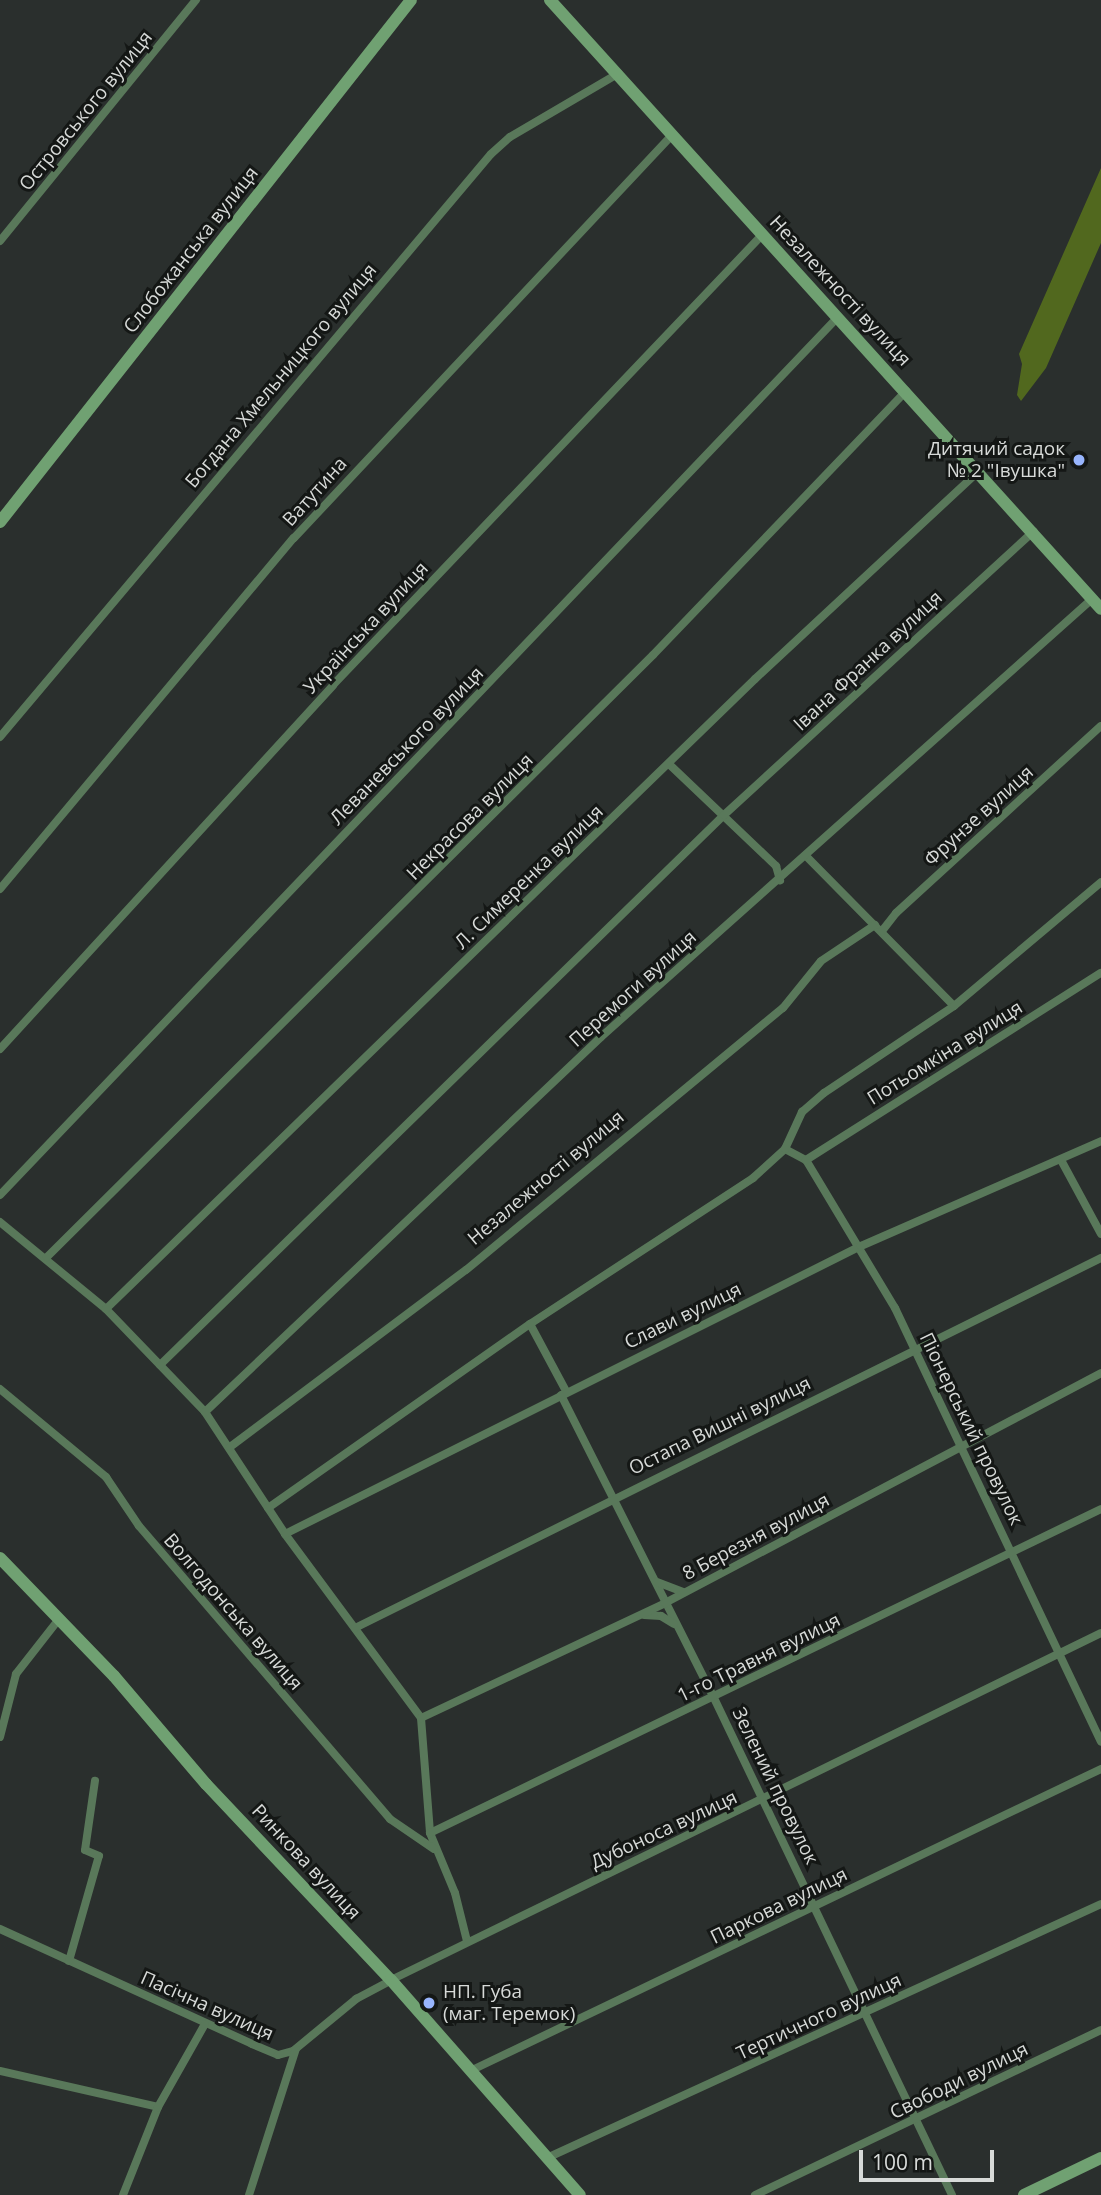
<!DOCTYPE html>
<meta charset="utf-8">
<style>
body{margin:0}
#map{position:relative;width:1101px;height:2195px;overflow:hidden;background:#2a2f2d;font-family:"Open Sans",sans-serif}
div>[style]{position:absolute}
.forest>*{inset:0;background:#51681e}
.street>*{height:8px;margin:-4px;padding:0 4px;transform-origin:4px;border-radius:4px;background:#59785a}
.secondary>*{height:12px;margin:-6px;padding:0 6px;transform-origin:6px;border-radius:6px;background:#70a172}
.dots>*{width:19px;height:19px;translate:-50% -50%;box-sizing:border-box;border:4px solid #141715;border-radius:50%}
span{translate:-50% -50%;white-space:nowrap;text-align:center;line-height:1.15;-webkit-text-stroke:6px #141715;paint-order:stroke}
.street-label{font-size:19px;color:#d7dad8}
.poi-label{font-size:19px;color:#d7dad8}
.right{translate:-100% -50%;text-align:right}
.left{translate:0 -50%;text-align:left}
.scale{position:absolute;left:859px;top:2150px;width:135px;height:32px;box-sizing:border-box;border:4px solid #d7dad8;border-top:0;padding-left:9px;font-size:21px;line-height:24px;white-space:nowrap;color:#d7dad8;-webkit-text-stroke:5px #141715;paint-order:stroke}
</style>
<div id="map">
<div class="forest">
<i style="clip-path:polygon(1101px 168px,1101px 243px,1046px 368px,1021px 401px,1017px 395px,1022px 364px,1019px 354px)"></i>
</div>
<div class="street">
<i style="left:0;top:241px;width:311px;rotate:-50.9deg"></i>
<i style="left:0;top:737px;width:762px;rotate:-49.9deg"></i>
<i style="left:491px;top:154px;width:25px;rotate:-42deg"></i>
<i style="left:510px;top:137px;width:126px;rotate:-30.4deg"></i>
<i style="left:669px;top:764px;width:148px;rotate:43.6deg"></i>
<i style="left:776px;top:866px;width:15px;rotate:74deg"></i>
<i style="left:807px;top:857px;width:209px;rotate:45.4deg"></i>
<i style="left:0;top:889px;width:458px;rotate:-50.1deg"></i>
<i style="left:294px;top:538px;width:554px;rotate:-46.83deg"></i>
<i style="left:882px;top:931px;width:23px;rotate:-52deg"></i>
<i style="left:896px;top:913px;width:277px;rotate:-42.4deg"></i>
<i style="left:0;top:1049px;width:493px;rotate:-47.5deg"></i>
<i style="left:333px;top:685px;width:622px;rotate:-46.37deg"></i>
<i style="left:785px;top:1149px;width:24px;rotate:28deg"></i>
<i style="left:806px;top:1160px;width:173px;rotate:59deg"></i>
<i style="left:895px;top:1308px;width:480px;rotate:64.6deg"></i>
<i style="left:806px;top:1160px;width:349px;rotate:-32.4deg"></i>
<i style="left:1061px;top:1160px;width:84px;rotate:61.6deg"></i>
<i style="left:0;top:1195px;width:1212px;rotate:-46.34deg"></i>
<i style="left:0;top:1222px;width:137px;rotate:39.4deg"></i>
<i style="left:106px;top:1309px;width:143px;rotate:46.1deg"></i>
<i style="left:205px;top:1412px;width:146px;rotate:56.7deg"></i>
<i style="left:285px;top:1534px;width:229px;rotate:53.5deg"></i>
<i style="left:421px;top:1718px;width:115px;rotate:85.5deg"></i>
<i style="left:430px;top:1833px;width:65px;rotate:67.4deg"></i>
<i style="left:455px;top:1893px;width:49px;rotate:76deg"></i>
<i style="left:47px;top:1257px;width:854px;rotate:-44.81deg"></i>
<i style="left:653px;top:655px;width:366px;rotate:-46.2deg"></i>
<i style="left:106px;top:1309px;width:904px;rotate:-44.15deg"></i>
<i style="left:755px;top:679px;width:304px;rotate:-42.9deg"></i>
<i style="left:530px;top:1324px;width:76px;rotate:61.8deg"></i>
<i style="left:160px;top:1365px;width:788px;rotate:-44.28deg"></i>
<i style="left:724px;top:815px;width:420px;rotate:-42.5deg"></i>
<i style="left:0;top:1389px;width:138px;rotate:39.7deg"></i>
<i style="left:106px;top:1477px;width:59px;rotate:56deg"></i>
<i style="left:139px;top:1526px;width:386px;rotate:49.4deg"></i>
<i style="left:390px;top:1819px;width:53px;rotate:34.3deg"></i>
<i style="left:561px;top:1395px;width:339px;rotate:63.2deg"></i>
<i style="left:714px;top:1698px;width:551px;rotate:64.41deg"></i>
<i style="left:205px;top:1412px;width:545px;rotate:-43.44deg"></i>
<i style="left:601px;top:1037px;width:658px;rotate:-41.73deg"></i>
<i style="left:230px;top:1447px;width:295px;rotate:-36.9deg"></i>
<i style="left:466px;top:1270px;width:411px;rotate:-39.6deg"></i>
<i style="left:783px;top:1008px;width:60px;rotate:-51deg"></i>
<i style="left:821px;top:961px;width:65px;rotate:-33.7deg"></i>
<i style="left:268px;top:1508px;width:320px;rotate:-35.1deg"></i>
<i style="left:530px;top:1324px;width:267px;rotate:-33.2deg"></i>
<i style="left:753px;top:1178px;width:43px;rotate:-42.2deg"></i>
<i style="left:785px;top:1149px;width:41px;rotate:-65.3deg"></i>
<i style="left:802px;top:1112px;width:29px;rotate:-41deg"></i>
<i style="left:824px;top:1093px;width:156px;rotate:-33.8deg"></i>
<i style="left:954px;top:1006px;width:192px;rotate:-40.1deg"></i>
<i style="left:285px;top:1534px;width:644px;rotate:-26.57deg"></i>
<i style="left:861px;top:1246px;width:262px;rotate:-23.6deg"></i>
<i style="left:657px;top:1582px;width:28px;rotate:21deg"></i>
<i style="left:644px;top:1615px;width:17px;rotate:3deg"></i>
<i style="left:661px;top:1616px;width:15px;rotate:32deg"></i>
<i style="left:355px;top:1628px;width:833px;rotate:-26.38deg"></i>
<i style="left:421px;top:1718px;width:270px;rotate:-25.2deg"></i>
<i style="left:665px;top:1603px;width:493px;rotate:-27.8deg"></i>
<i style="left:0;top:1737px;width:65px;rotate:-75.7deg"></i>
<i style="left:16px;top:1674px;width:70px;rotate:-52deg"></i>
<i style="left:430px;top:1833px;width:745px;rotate:-25.77deg"></i>
<i style="left:0;top:1929px;width:277px;rotate:24.5deg"></i>
<i style="left:252px;top:2044px;width:28px;rotate:23deg"></i>
<i style="left:278px;top:2055px;width:16px;rotate:-15deg"></i>
<i style="left:293px;top:2051px;width:82px;rotate:-39.5deg"></i>
<i style="left:356px;top:1999px;width:40px;rotate:-28deg"></i>
<i style="left:391px;top:1980px;width:790px;rotate:-26.05deg"></i>
<i style="left:69px;top:1961px;width:109px;rotate:-74.1deg"></i>
<i style="left:99px;top:1856px;width:15px;rotate:-157deg"></i>
<i style="left:85px;top:1850px;width:70px;rotate:-81.8deg"></i>
<i style="left:0;top:2071px;width:162px;rotate:12.8deg"></i>
<i style="left:470px;top:2071px;width:700px;rotate:-25.58deg"></i>
<i style="left:549px;top:2157px;width:607px;rotate:-24.62deg"></i>
<i style="left:123px;top:2195px;width:95px;rotate:-68.3deg"></i>
<i style="left:158px;top:2107px;width:95px;rotate:-60.5deg"></i>
<i style="left:249px;top:2195px;width:153px;rotate:-72.2deg"></i>
<i style="left:755px;top:2195px;width:383px;rotate:-25.5deg"></i>
</div>
<div class="secondary">
<i style="left:550px;top:0;width:821px;rotate:47.86deg"></i>
<i style="left:0;top:522px;width:664px;rotate:-51.78deg"></i>
<i style="left:0;top:1558px;width:164px;rotate:46deg"></i>
<i style="left:114px;top:1676px;width:142px;rotate:49.6deg"></i>
<i style="left:206px;top:1784px;width:270px;rotate:46.7deg"></i>
<i style="left:391px;top:1980px;width:286px;rotate:48.7deg"></i>
<i style="left:1024px;top:2195px;width:85px;rotate:-25.7deg"></i>
</div>
<div class="dots">
<i style="left:1079px;top:460px;background:#98b5fd"></i>
<i style="left:429px;top:2003px;background:#98b5fd"></i>
</div>
<div class="street-label">
<span style="left:86px;top:111px;rotate:-51deg">Островського вулиця</span>
<span style="left:191px;top:250px;rotate:-52deg">Слобожанська вулиця</span>
<span style="left:840px;top:291px;rotate:47deg">Незалежності вулиця</span>
<span style="left:281px;top:376px;rotate:-50deg">Богдана Хмельницкого вулиця</span>
<span style="left:315px;top:492px;rotate:-48deg">Ватутина</span>
<span style="left:366px;top:628px;rotate:-47deg">Українська вулиця</span>
<span style="left:868px;top:661px;rotate:-43deg">Івана Франка вулиця</span>
<span style="left:407px;top:746px;rotate:-46deg">Леваневського вулиця</span>
<span style="left:979px;top:816px;rotate:-42deg">Фрунзе вулиця</span>
<span style="left:470px;top:817px;rotate:-45deg">Некрасова вулиця</span>
<span style="left:529px;top:877px;rotate:-44deg">Л. Симеренка вулиця</span>
<span style="left:633px;top:989px;rotate:-42deg">Перемоги вулиця</span>
<span style="left:945px;top:1053px;rotate:-32deg">Потьомкіна вулиця</span>
<span style="left:546px;top:1178px;rotate:-40deg">Незалежності вулиця</span>
<span style="left:683px;top:1316px;rotate:-26deg">Слави вулиця</span>
<span style="left:720px;top:1426px;rotate:-26deg">Остапа Вишні вулиця</span>
<span style="left:971px;top:1429px;rotate:64deg">Піонерський провулок</span>
<span style="left:756px;top:1537px;rotate:-28deg">8 Березня вулиця</span>
<span style="left:233px;top:1612px;rotate:49deg">Волгодонська вулиця</span>
<span style="left:759px;top:1658px;rotate:-26deg">1-го Травня вулиця</span>
<span style="left:775px;top:1786px;rotate:64deg">Зелений провулок</span>
<span style="left:664px;top:1830px;rotate:-25deg">Дубоноса вулиця</span>
<span style="left:306px;top:1862px;rotate:47deg">Ринкова вулиця</span>
<span style="left:779px;top:1906px;rotate:-26deg">Паркова вулиця</span>
<span style="left:207px;top:2006px;rotate:24deg">Пасічна вулиця</span>
<span style="left:819px;top:2017px;rotate:-25deg">Тертичного вулиця</span>
<span style="left:959px;top:2081px;rotate:-26deg">Свободи вулиця</span>
</div>
<div class="poi-label">
<span class="right" style="left:1065px;top:460px">Дитячий садок<br>№ 2 "Івушка"</span>
<span class="left" style="left:443px;top:2003px">НП. Губа<br>(маг. Теремок)</span>
</div>
<div class="scale">100 m</div>
</div>
